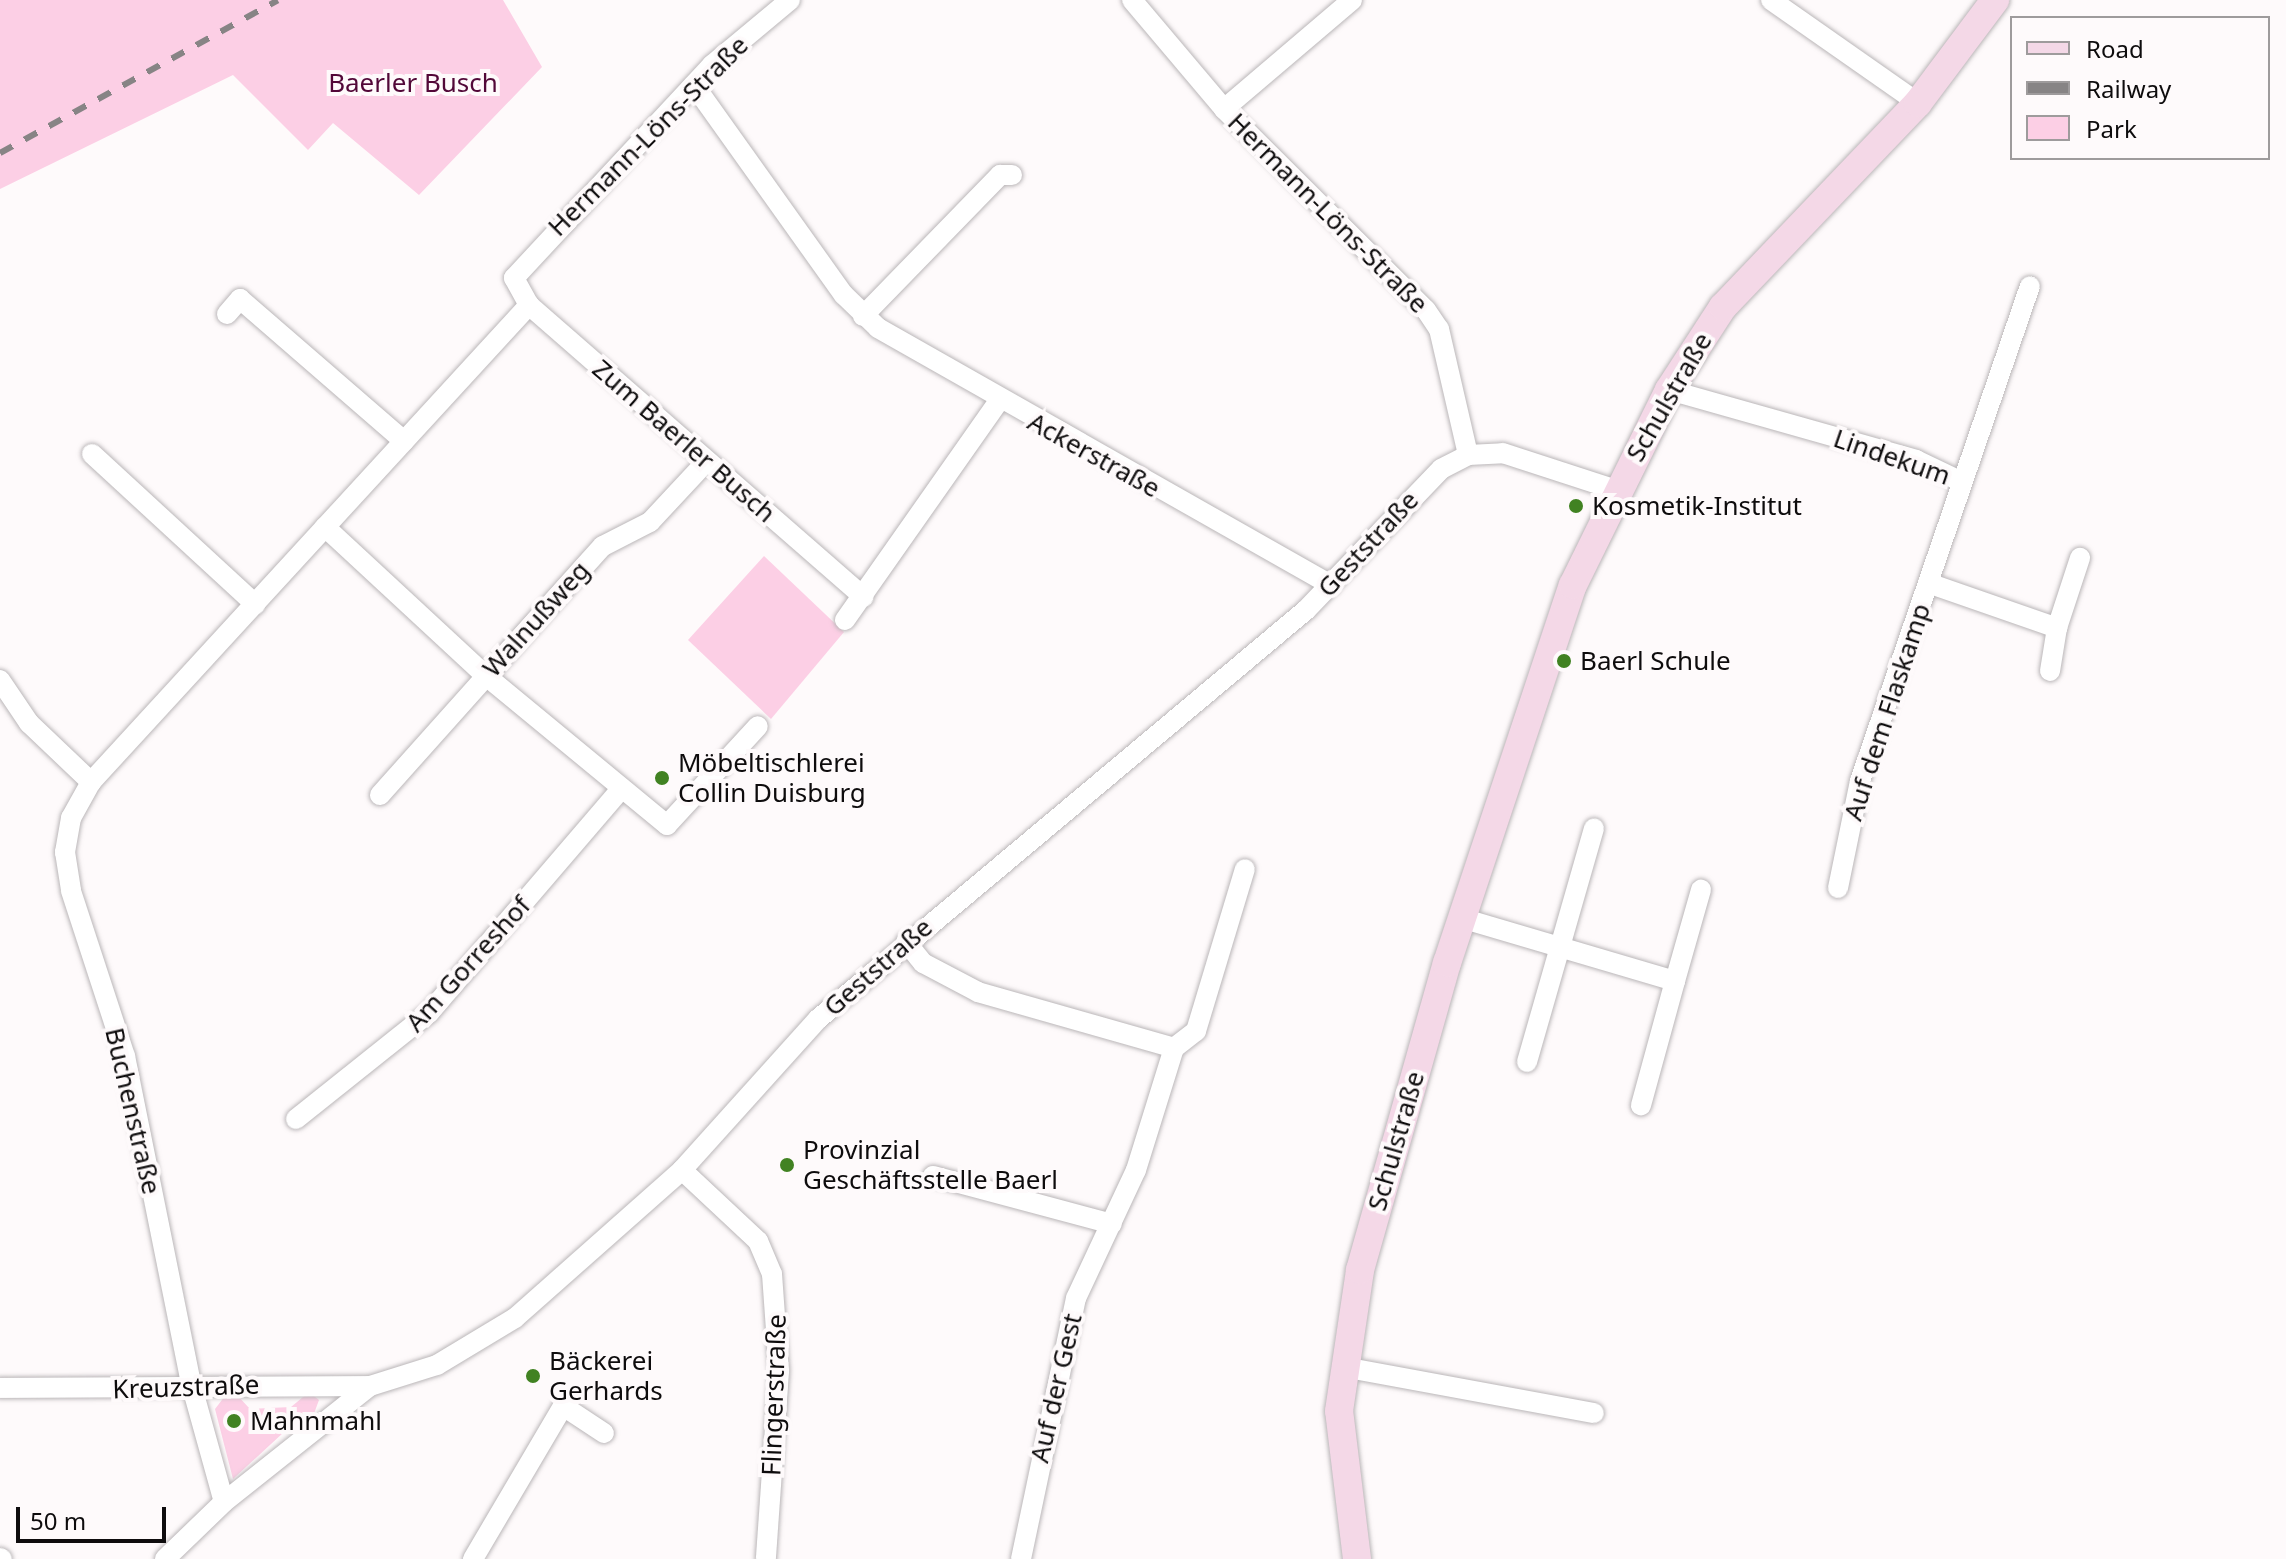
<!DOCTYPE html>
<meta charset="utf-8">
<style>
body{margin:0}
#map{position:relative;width:2286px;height:1559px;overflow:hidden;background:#fefafb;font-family:"Noto Sans",sans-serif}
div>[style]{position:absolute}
.green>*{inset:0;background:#fccfe5}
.roads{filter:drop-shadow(0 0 2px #bab6b8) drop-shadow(0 0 2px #bab6b8)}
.street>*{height:20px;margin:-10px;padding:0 10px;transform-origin:10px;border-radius:10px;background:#fff}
.secondary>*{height:28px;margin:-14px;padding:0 14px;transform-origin:14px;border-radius:14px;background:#f4d8e7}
.rail>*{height:6px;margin-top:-3px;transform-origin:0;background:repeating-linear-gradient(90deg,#878485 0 14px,transparent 0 28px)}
.dots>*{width:22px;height:22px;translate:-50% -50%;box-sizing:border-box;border:4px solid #fefafb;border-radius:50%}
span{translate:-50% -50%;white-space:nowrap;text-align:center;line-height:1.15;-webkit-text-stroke:8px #fefafb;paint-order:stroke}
.park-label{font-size:26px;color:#520838}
.street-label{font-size:26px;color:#0e0c0d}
.poi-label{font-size:26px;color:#0e0c0d}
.left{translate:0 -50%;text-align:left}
.legend{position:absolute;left:2010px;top:16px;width:260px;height:144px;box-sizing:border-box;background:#fefafb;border:2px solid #9e9b9c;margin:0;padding:10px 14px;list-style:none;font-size:24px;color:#0e0c0d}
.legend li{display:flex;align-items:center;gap:16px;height:40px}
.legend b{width:40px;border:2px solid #9e9b9c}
.scale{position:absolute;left:16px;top:1507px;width:150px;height:36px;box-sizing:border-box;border:4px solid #0e0c0d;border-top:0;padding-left:10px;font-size:24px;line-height:28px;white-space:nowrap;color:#0e0c0d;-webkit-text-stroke:6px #fefafb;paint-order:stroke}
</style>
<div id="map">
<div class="green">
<i style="clip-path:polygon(0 0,503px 0,542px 67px,419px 195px,333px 123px,308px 150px,233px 75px,0 189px)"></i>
<i style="clip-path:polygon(764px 556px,844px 632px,771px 719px,688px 640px)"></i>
<i style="clip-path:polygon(309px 1392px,319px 1400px,312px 1419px,297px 1420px,233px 1479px,215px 1409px,225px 1396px,237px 1395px,250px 1409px,291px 1407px)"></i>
</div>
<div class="roads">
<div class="street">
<i style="left:790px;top:0;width:102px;rotate:140.2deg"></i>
<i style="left:712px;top:65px;width:291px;rotate:132.9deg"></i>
<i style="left:514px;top:278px;width:31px;rotate:61deg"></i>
<i style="left:529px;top:305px;width:444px;rotate:41.1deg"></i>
<i style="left:1132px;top:0;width:143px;rotate:49.8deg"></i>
<i style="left:1224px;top:109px;width:285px;rotate:44.9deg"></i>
<i style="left:1426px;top:310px;width:23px;rotate:56deg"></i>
<i style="left:1439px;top:329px;width:129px;rotate:77deg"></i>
<i style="left:1771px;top:0;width:179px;rotate:35deg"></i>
<i style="left:694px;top:85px;width:258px;rotate:54.5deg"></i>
<i style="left:844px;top:295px;width:47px;rotate:44.1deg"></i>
<i style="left:878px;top:328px;width:521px;rotate:29.57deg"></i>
<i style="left:1224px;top:109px;width:168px;rotate:-40.4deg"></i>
<i style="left:227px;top:314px;width:20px;rotate:-49deg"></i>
<i style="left:240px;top:299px;width:217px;rotate:40.9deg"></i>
<i style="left:863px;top:316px;width:197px;rotate:-45.8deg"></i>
<i style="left:1000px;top:175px;width:12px"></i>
<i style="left:1669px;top:390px;width:257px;rotate:15.8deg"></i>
<i style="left:1916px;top:460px;width:51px;rotate:25.6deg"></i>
<i style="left:92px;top:454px;width:222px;rotate:42.6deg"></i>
<i style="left:325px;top:527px;width:218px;rotate:42.8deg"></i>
<i style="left:485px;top:675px;width:236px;rotate:39.5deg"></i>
<i style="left:667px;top:825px;width:134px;rotate:-47.4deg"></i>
<i style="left:1928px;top:583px;width:137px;rotate:19.2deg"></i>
<i style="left:2057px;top:628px;width:74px;rotate:-71.8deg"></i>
<i style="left:845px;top:620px;width:266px;rotate:-54.9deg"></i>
<i style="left:2050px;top:671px;width:44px;rotate:-80.8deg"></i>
<i style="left:0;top:680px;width:52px;rotate:56deg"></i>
<i style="left:29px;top:723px;width:86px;rotate:43.6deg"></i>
<i style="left:91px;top:782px;width:41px;rotate:119.1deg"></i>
<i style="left:71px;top:818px;width:35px;rotate:100deg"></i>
<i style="left:65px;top:852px;width:39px;rotate:81deg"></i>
<i style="left:71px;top:891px;width:174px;rotate:71.9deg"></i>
<i style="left:125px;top:1056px;width:338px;rotate:78.6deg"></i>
<i style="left:192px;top:1387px;width:119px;rotate:74.5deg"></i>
<i style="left:91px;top:782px;width:648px;rotate:-47.44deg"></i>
<i style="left:380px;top:795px;width:334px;rotate:-48.2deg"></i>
<i style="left:603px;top:546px;width:53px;rotate:-27.1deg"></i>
<i style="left:650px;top:522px;width:82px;rotate:-47deg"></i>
<i style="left:1838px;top:888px;width:109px;rotate:-78.4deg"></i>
<i style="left:1860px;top:781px;width:523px;rotate:-71.05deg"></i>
<i style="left:1461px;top:918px;width:223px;rotate:16.4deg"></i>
<i style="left:1675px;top:981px;width:129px;rotate:105.3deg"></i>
<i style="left:906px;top:942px;width:27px;rotate:51deg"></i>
<i style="left:923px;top:963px;width:62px;rotate:27.8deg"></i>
<i style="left:978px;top:992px;width:204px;rotate:15.9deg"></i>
<i style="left:1174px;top:1048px;width:128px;rotate:107.3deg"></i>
<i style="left:1136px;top:1170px;width:141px;rotate:115.1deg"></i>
<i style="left:1076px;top:1298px;width:267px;rotate:101.9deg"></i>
<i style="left:1675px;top:981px;width:95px;rotate:-74.1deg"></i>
<i style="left:1174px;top:1048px;width:28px;rotate:-38deg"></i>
<i style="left:1196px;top:1031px;width:169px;rotate:-73.2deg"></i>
<i style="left:1527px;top:1062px;width:243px;rotate:-74deg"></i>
<i style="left:296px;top:1119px;width:170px;rotate:-38.6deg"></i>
<i style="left:429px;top:1013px;width:295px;rotate:-49.4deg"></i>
<i style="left:682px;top:1170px;width:104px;rotate:43.1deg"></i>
<i style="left:758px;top:1241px;width:36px;rotate:67deg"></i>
<i style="left:772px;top:1274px;width:97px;rotate:85.9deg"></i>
<i style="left:779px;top:1371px;width:188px;rotate:94deg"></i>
<i style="left:933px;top:1176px;width:185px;rotate:15deg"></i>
<i style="left:1343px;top:1367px;width:255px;rotate:10.4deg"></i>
<i style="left:0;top:1388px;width:370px;rotate:-0.3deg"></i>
<i style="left:0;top:1558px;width:2px;rotate:27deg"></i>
<i style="left:165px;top:1559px;width:82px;rotate:-44deg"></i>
<i style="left:224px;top:1502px;width:186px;rotate:-38.5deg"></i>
<i style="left:370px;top:1386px;width:70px;rotate:-17.4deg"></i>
<i style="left:437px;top:1365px;width:91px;rotate:-31.1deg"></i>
<i style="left:515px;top:1318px;width:223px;rotate:-41.5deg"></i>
<i style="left:682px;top:1170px;width:203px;rotate:-48deg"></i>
<i style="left:818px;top:1019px;width:637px;rotate:-39.97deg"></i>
<i style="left:1306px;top:610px;width:195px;rotate:-46.2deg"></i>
<i style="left:1441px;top:469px;width:30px;rotate:-27deg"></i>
<i style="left:1468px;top:455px;width:35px;rotate:-3deg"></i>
<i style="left:1503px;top:453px;width:119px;rotate:18.1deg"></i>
<i style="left:473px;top:1559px;width:178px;rotate:-59.5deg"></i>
<i style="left:563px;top:1406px;width:49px;rotate:33.4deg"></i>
</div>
<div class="secondary">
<i style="left:1357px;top:1559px;width:149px;rotate:-96.9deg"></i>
<i style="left:1339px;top:1411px;width:143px;rotate:-81.5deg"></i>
<i style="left:1360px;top:1270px;width:319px;rotate:-74.2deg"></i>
<i style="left:1447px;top:963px;width:398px;rotate:-71.6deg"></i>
<i style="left:1573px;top:585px;width:217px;rotate:-63.8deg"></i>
<i style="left:1669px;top:390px;width:99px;rotate:-57deg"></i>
<i style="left:1723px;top:307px;width:282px;rotate:-46.3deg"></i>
<i style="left:1918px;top:103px;width:129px;rotate:-53.2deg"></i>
</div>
</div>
<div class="rail">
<i style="left:0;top:153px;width:317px;rotate:-28.8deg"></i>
</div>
<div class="dots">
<i style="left:1576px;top:506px;background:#418222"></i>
<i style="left:1564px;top:661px;background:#418222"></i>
<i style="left:662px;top:778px;background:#418222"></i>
<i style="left:787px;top:1165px;background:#418222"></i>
<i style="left:533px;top:1376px;background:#418222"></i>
<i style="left:234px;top:1421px;background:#418222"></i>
</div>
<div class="park-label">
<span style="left:413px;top:83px">Baerler Busch</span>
</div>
<div class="street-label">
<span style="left:648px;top:136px;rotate:-45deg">Hermann-Löns-Straße</span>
<span style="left:1328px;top:213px;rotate:45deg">Hermann-Löns-Straße</span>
<span style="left:1669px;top:397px;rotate:-60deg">Schulstraße</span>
<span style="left:684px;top:441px;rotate:41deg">Zum Baerler Busch</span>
<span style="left:1094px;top:455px;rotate:29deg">Ackerstraße</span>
<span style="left:1892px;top:457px;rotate:19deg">Lindekum</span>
<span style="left:1368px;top:544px;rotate:-47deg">Geststraße</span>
<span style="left:536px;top:619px;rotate:-48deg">Walnußweg</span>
<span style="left:1887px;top:712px;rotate:-72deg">Auf dem Flaskamp</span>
<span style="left:468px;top:964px;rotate:-48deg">Am Gorreshof</span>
<span style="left:878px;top:967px;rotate:-41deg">Geststraße</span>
<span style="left:133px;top:1111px;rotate:77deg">Buchenstraße</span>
<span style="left:1396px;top:1141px;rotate:-74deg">Schulstraße</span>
<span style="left:186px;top:1387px;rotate:-2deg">Kreuzstraße</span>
<span style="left:1056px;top:1388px;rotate:-77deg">Auf der Gest</span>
<span style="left:774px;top:1395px;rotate:-88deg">Flingerstraße</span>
</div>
<div class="poi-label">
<span class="left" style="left:1592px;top:506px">Kosmetik-Institut</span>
<span class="left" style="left:1580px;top:661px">Baerl Schule</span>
<span class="left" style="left:678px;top:778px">Möbeltischlerei<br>Collin Duisburg</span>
<span class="left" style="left:803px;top:1165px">Provinzial<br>Geschäftsstelle Baerl</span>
<span class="left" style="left:549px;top:1376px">Bäckerei<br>Gerhards</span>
<span class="left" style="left:250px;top:1421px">Mahnmahl</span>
</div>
<ul class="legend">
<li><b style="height:10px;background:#f4d8e7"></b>Road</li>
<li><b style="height:10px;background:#878485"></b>Railway</li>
<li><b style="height:22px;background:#fccfe5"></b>Park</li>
</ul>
<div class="scale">50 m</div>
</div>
